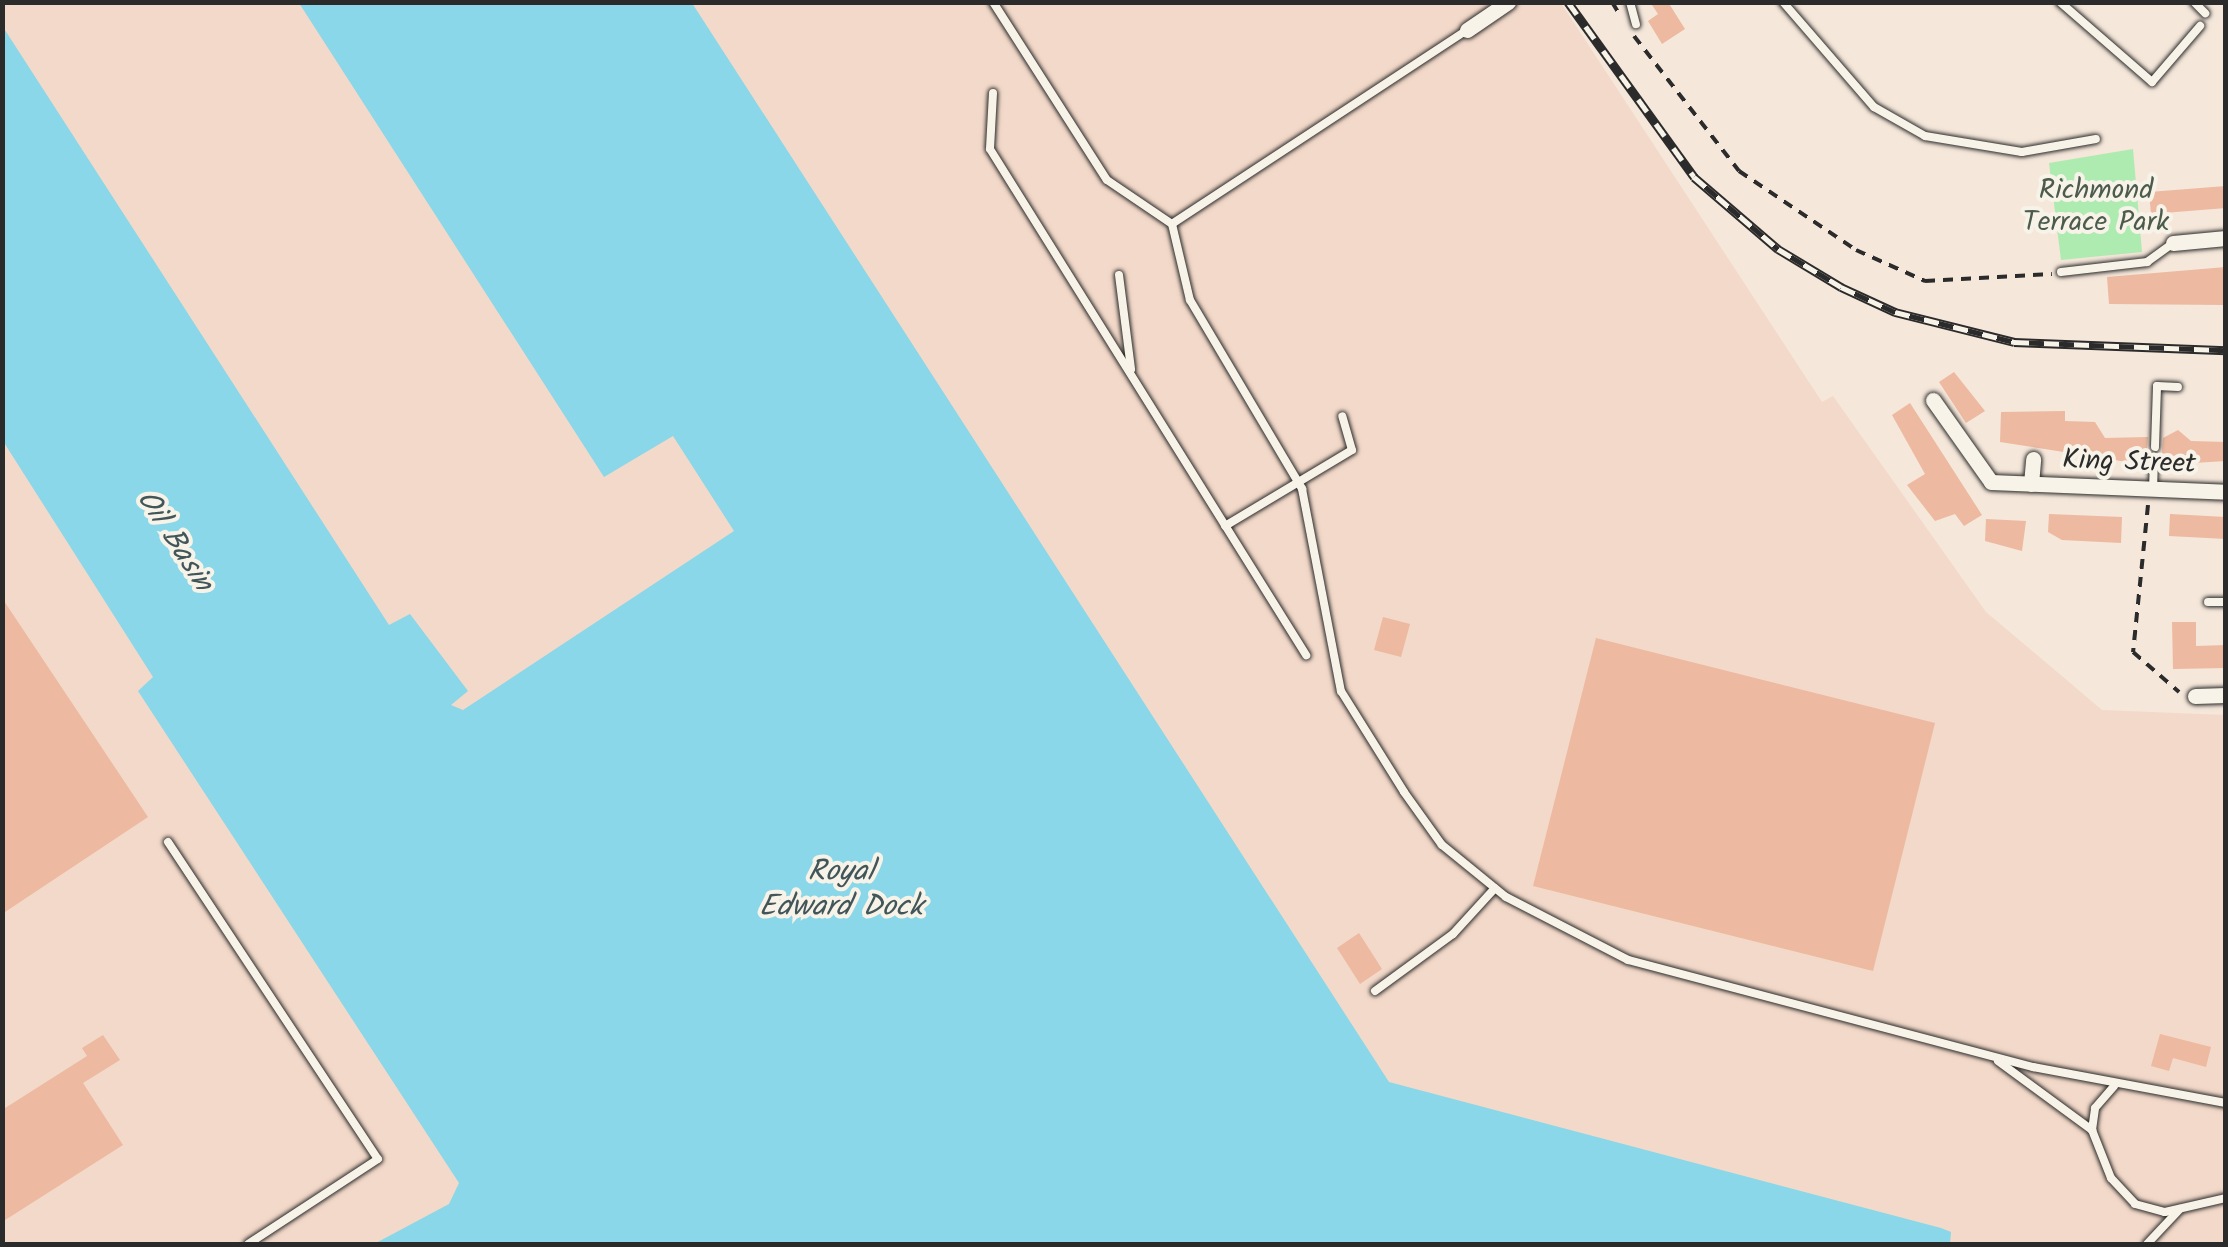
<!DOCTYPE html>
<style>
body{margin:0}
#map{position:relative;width:2228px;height:1247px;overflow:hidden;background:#f5e7da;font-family:Kalam,sans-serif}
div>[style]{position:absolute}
.built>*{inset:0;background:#f3d9c9}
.green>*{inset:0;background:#aeebb1}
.water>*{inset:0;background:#89d7e8}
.building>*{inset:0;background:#edb9a0}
.path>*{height:4px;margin-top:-2px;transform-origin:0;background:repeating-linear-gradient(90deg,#2b2b2b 0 10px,transparent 0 18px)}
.roads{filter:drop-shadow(0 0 2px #2b2b2b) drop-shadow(0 0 2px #2b2b2b)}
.service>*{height:8px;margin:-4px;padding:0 4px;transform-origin:4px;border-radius:4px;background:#f7f3e8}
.minor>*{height:15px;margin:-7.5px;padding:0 7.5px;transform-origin:7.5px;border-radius:7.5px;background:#f7f3e8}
.rail>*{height:9px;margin-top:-4.5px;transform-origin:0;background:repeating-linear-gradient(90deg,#f7f3e8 0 15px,#2b2b2b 0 30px);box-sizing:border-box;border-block:2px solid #2b2b2b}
span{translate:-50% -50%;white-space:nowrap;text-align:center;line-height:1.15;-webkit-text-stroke:8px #f7f3e8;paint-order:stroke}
.park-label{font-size:28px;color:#4c5b4c}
.street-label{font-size:28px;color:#2b2b2b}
.water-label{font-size:30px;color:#42565a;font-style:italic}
.frame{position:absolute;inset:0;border:5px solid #2b2b2b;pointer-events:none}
</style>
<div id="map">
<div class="built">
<i style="clip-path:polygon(2px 3px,1561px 3px,1822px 402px,1833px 396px,1986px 612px,2102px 710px,2225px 715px,2225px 1244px,3px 1244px)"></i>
</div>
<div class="green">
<i style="clip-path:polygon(2133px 149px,2142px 252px,2061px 260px,2049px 163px)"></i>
</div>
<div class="water">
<i style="clip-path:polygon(299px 3px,692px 3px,1389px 1082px,1941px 1228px,1951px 1232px,1950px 1244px,374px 1244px,449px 1204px,459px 1183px,138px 691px,153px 677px,3px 441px,3px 27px,389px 625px,410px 614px,468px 691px,451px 705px,463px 710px,734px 531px,673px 436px,604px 477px)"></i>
</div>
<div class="building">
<i style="clip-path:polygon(1650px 2px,1668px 2px,1685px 29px,1662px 44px,1648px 21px,1658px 14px)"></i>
<i style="clip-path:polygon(2226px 186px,2226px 208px,2151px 214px,2149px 192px)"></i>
<i style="clip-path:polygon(2226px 267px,2226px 305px,2109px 304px,2107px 277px)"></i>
<i style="clip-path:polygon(1954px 372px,1985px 411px,1966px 423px,1939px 382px)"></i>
<i style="clip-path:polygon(1910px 403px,1982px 515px,1964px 526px,1955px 514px,1935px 521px,1907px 485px,1925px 474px,1892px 415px)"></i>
<i style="clip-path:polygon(2065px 411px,2065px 421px,2095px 422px,2105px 438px,2148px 437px,2146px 465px,2000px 442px,2001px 412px)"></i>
<i style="clip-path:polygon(2178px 430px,2191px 441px,2226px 442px,2226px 461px,2161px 465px,2163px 438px)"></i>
<i style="clip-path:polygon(2049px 514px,2122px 517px,2121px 543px,2062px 540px,2048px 532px)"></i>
<i style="clip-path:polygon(2170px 514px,2226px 517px,2226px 539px,2169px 536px)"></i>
<i style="clip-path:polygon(1986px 519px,2026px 521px,2022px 551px,1985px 541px)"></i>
<i style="clip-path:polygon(2px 598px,148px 817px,2px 914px)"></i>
<i style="clip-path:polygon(1383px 617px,1410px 624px,1401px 657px,1374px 650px)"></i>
<i style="clip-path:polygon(2172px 622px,2196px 622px,2196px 646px,2226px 645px,2226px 668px,2173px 669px)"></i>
<i style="clip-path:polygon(1596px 638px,1935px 723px,1873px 971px,1533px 886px)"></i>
<i style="clip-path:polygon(1359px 933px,1382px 969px,1360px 984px,1337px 948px)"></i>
<i style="clip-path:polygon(2160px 1034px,2211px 1047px,2206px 1067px,2173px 1058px,2169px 1071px,2151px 1066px)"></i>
<i style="clip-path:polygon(103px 1035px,120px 1060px,83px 1083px,123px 1145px,2px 1222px,2px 1110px,87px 1056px,82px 1048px)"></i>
</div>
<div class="path">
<i style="left:1612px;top:2px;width:12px;rotate:59deg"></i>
<i style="left:1634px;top:36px;width:171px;rotate:52.1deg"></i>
<i style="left:1739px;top:171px;width:141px;rotate:34deg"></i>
<i style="left:1856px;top:250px;width:76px;rotate:24.2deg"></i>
<i style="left:1925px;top:281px;width:127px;rotate:-3.2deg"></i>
<i style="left:2148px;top:505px;width:148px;rotate:95.8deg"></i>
<i style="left:2133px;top:652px;width:61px;rotate:41deg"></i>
</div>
<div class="roads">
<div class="service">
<i style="left:993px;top:2px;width:211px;rotate:57.4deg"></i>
<i style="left:1107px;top:180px;width:78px;rotate:34.1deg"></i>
<i style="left:1630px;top:2px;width:23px;rotate:75deg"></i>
<i style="left:1783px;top:2px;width:139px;rotate:49.1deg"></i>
<i style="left:1874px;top:107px;width:59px;rotate:29.6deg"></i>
<i style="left:1925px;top:136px;width:98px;rotate:9.4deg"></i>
<i style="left:2022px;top:152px;width:75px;rotate:-10deg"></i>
<i style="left:2060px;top:2px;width:122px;rotate:41deg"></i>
<i style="left:2152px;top:82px;width:74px;rotate:-49.4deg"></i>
<i style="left:2194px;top:2px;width:16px;rotate:45deg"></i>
<i style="left:1467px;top:30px;width:353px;rotate:146.7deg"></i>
<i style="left:1172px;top:224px;width:78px;rotate:76.7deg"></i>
<i style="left:1190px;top:300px;width:220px;rotate:59.3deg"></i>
<i style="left:1302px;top:489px;width:206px;rotate:79.1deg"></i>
<i style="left:1341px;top:691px;width:119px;rotate:58deg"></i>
<i style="left:1404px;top:792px;width:65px;rotate:54.4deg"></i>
<i style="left:1442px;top:845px;width:82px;rotate:39.1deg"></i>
<i style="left:1506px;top:897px;width:137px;rotate:27.3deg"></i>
<i style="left:1628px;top:960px;width:419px;rotate:14.8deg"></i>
<i style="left:2033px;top:1067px;width:196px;rotate:10.6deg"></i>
<i style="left:993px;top:93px;width:56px;rotate:93.1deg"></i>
<i style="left:990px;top:149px;width:597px;rotate:58.01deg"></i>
<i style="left:2061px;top:272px;width:87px;rotate:-6.6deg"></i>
<i style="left:2147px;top:262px;width:32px;rotate:-36deg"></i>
<i style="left:1119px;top:275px;width:95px;rotate:82.7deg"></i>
<i style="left:2155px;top:447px;width:61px;rotate:-88.1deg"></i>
<i style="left:2157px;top:386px;width:21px;rotate:3deg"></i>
<i style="left:2153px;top:489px;width:30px;rotate:-88deg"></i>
<i style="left:1225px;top:526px;width:148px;rotate:-30.9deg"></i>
<i style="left:1352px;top:450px;width:35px;rotate:-106deg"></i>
<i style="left:2208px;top:602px;width:18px"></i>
<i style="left:168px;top:842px;width:380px;rotate:56.5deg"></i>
<i style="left:378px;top:1159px;width:155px;rotate:146.8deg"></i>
<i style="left:1375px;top:991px;width:97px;rotate:-36.2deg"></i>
<i style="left:1453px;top:934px;width:62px;rotate:-47.6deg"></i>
<i style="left:1998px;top:1061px;width:117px;rotate:36.3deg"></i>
<i style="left:2092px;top:1130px;width:52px;rotate:68.4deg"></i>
<i style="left:2111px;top:1178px;width:35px;rotate:47deg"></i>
<i style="left:2135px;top:1204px;width:31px;rotate:15deg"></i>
<i style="left:2165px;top:1212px;width:63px;rotate:-12.9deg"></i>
<i style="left:2092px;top:1130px;width:22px;rotate:-82deg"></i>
<i style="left:2095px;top:1108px;width:29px;rotate:-49deg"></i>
<i style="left:2147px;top:1244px;width:48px;rotate:-46.7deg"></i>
</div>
<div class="minor">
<i style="left:1467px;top:30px;width:50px;rotate:-34.3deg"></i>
<i style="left:2173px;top:243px;width:53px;rotate:-5.4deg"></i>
<i style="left:1933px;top:400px;width:100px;rotate:54.7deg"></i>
<i style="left:1991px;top:482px;width:235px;rotate:2.4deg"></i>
<i style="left:2031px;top:484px;width:25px;rotate:-85deg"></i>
<i style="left:2195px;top:696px;width:31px;rotate:-2deg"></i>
</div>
</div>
<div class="rail">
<i style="left:1568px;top:2px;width:216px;rotate:54.2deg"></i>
<i style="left:1694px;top:177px;width:111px;rotate:40.6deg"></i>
<i style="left:1778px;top:249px;width:74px;rotate:31.1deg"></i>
<i style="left:1841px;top:287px;width:60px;rotate:24.8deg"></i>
<i style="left:1895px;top:312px;width:123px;rotate:14.1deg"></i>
<i style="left:2014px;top:342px;width:212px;rotate:2.2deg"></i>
</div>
<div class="park-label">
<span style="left:2096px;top:207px">Richmond<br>Terrace Park</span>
</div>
<div class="street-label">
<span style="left:2129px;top:463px;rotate:2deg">King Street</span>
</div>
<div class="water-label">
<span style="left:174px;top:541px;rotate:57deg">Oil Basin</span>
<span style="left:841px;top:889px">Royal<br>Edward Dock</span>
</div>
<div class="frame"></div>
</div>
